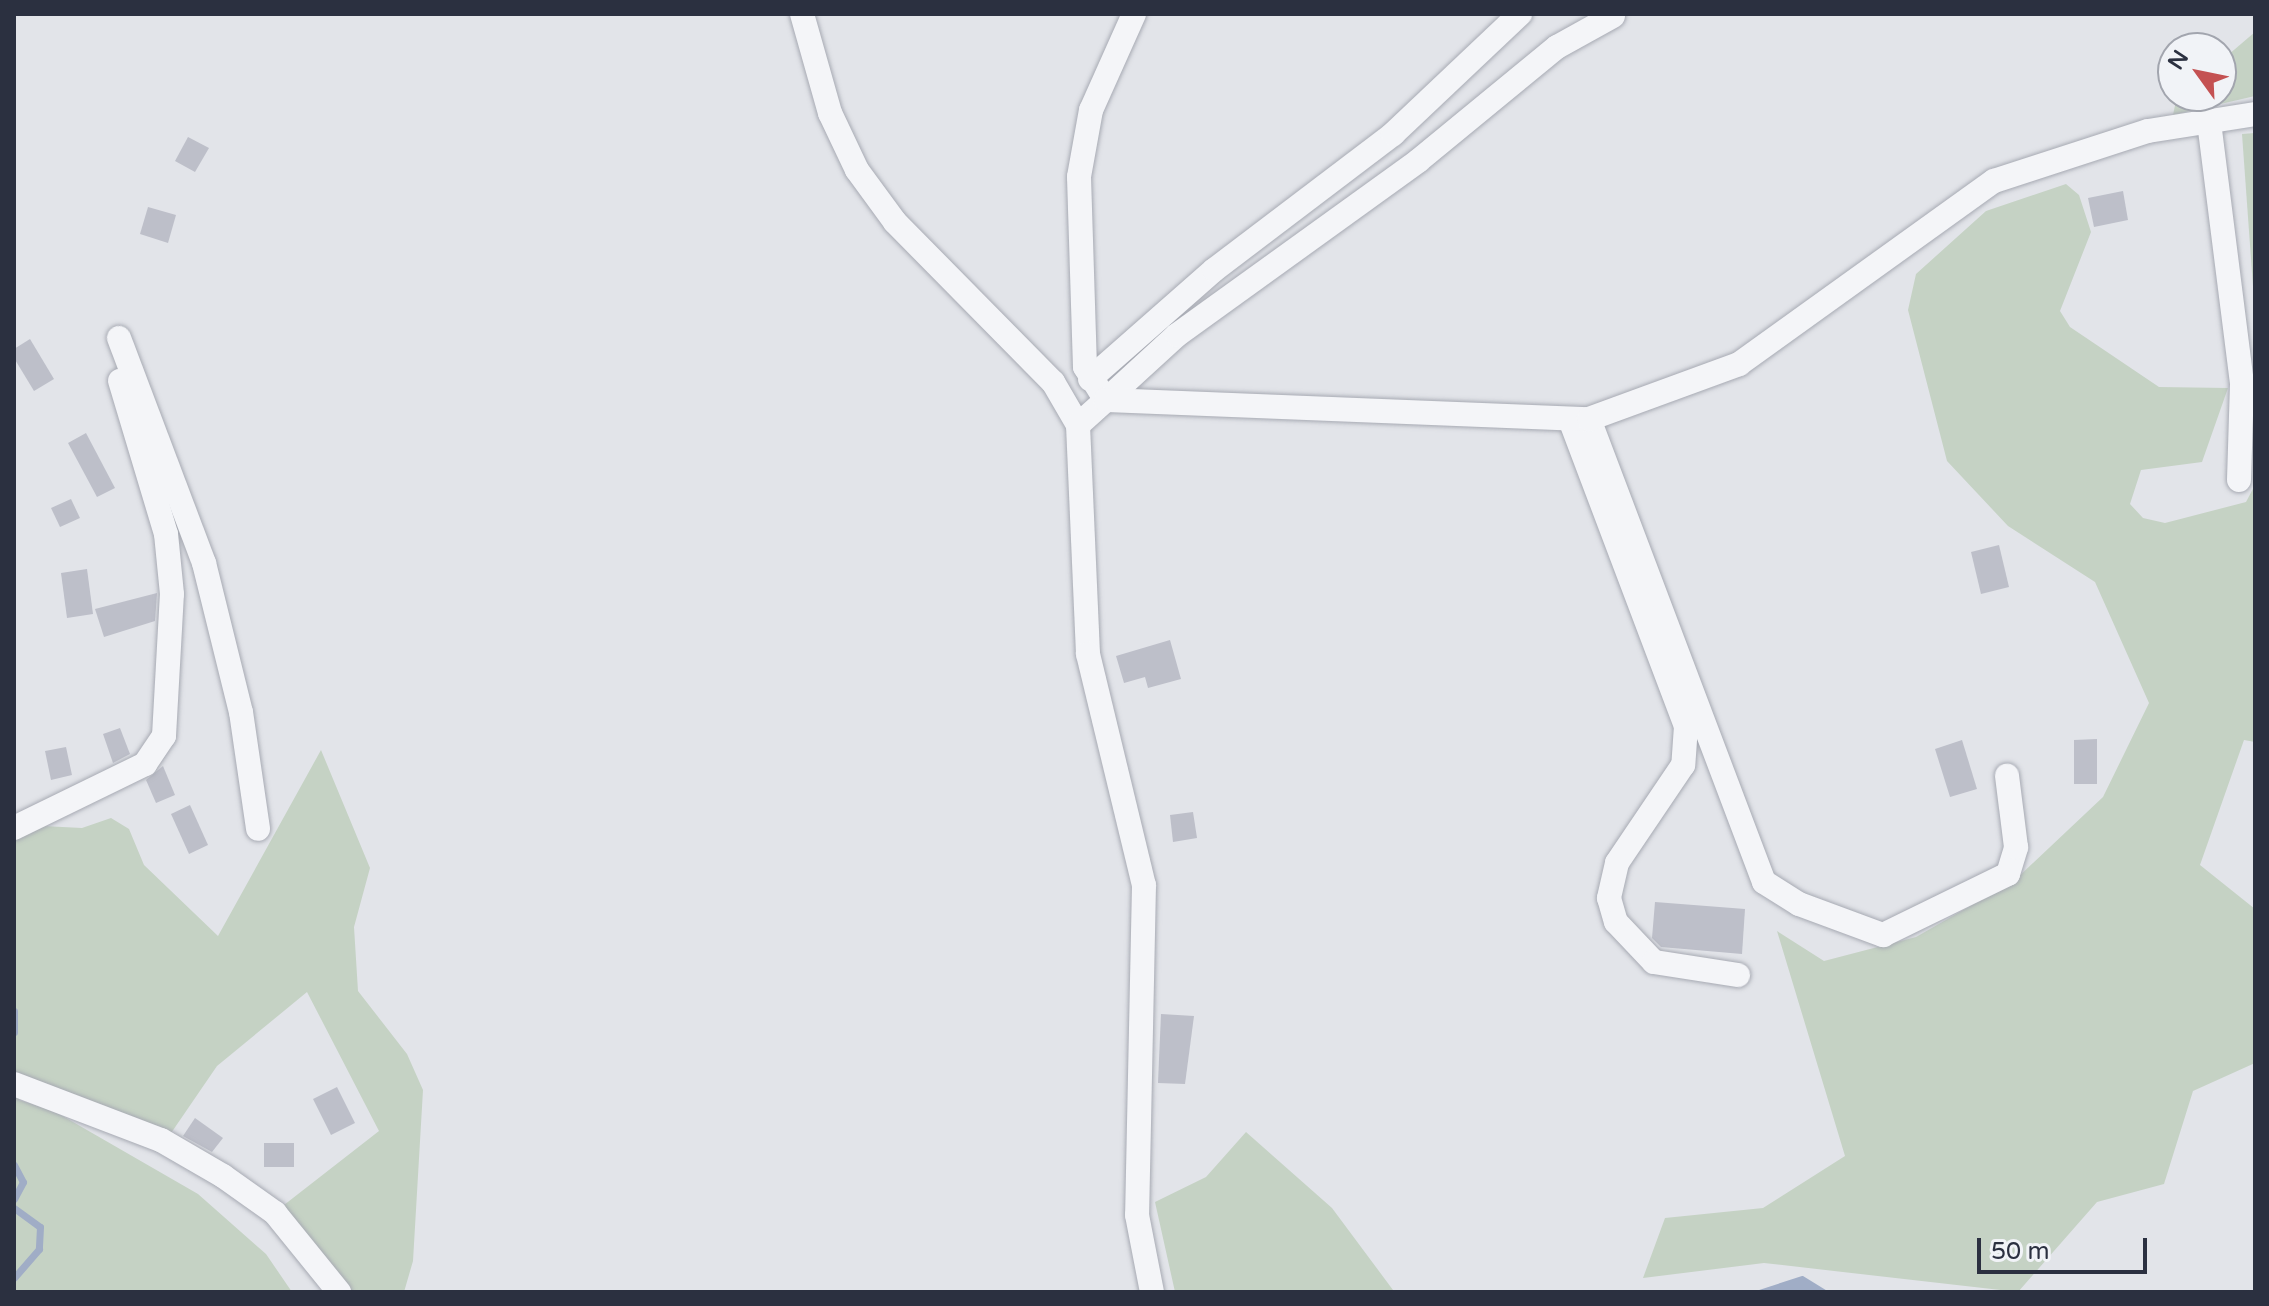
<!DOCTYPE html>
<style>
body{margin:0}
#map{position:relative;width:2269px;height:1306px;overflow:hidden;background:#e2e4e9;font-family:"Varela Round",sans-serif}
div>[style]{position:absolute}
.green>*{inset:0;background:#c5d2c4}
.water>*{inset:0;background:#a0adc6}
.stream>*{height:7px;margin:-3.5px;padding:0 3.5px;transform-origin:3.5px;border-radius:3.5px;background:#a0adc6}
.building>*{inset:0;background:#bdbfc9}
.roads{filter:drop-shadow(0 0 2px #a7aab3) drop-shadow(0 0 2px #a7aab3)}
.minor>*{height:24px;margin:-12px;padding:0 12px;transform-origin:12px;border-radius:12px;background:#f4f5f8}
span{translate:-50% -50%;white-space:nowrap;text-align:center;line-height:1.15;-webkit-text-stroke:6px #f1f3f7;paint-order:stroke}
.frame{position:absolute;inset:0;border:16px solid #2b3040;pointer-events:none}
.north{position:absolute;left:2157px;top:32px;width:80px;height:80px;box-sizing:border-box;background:#f1f3f7;border:2px solid #a2a5ae;border-radius:50%;rotate:303deg;font-size:22px;font-weight:700;line-height:32px;text-align:center;color:#2b3040}
.north::after{content:'';display:block;margin:auto;width:28px;height:36px;background:#c45152;clip-path:polygon(50% 0,100% 100%,50% 72%,0 100%)}
.scale{position:absolute;left:1977px;top:1238px;width:170px;height:36px;box-sizing:border-box;border:4px solid #2b3040;border-top:0;padding-left:10px;font-size:24px;line-height:28px;white-space:nowrap;color:#2b3040;-webkit-text-stroke:6px #f1f3f7;paint-order:stroke}
</style>
<div id="map">
<div class="green">
<i style="clip-path:polygon(2255px 32px,2255px 96px,2173px 115px,2177px 96px,2221px 96px,2221px 61px)"></i>
<i style="clip-path:polygon(2255px 133px,2255px 314px,2242px 134px)"></i>
<i style="clip-path:polygon(2066px 184px,2079px 195px,2091px 232px,2060px 311px,2070px 327px,2159px 387px,2228px 388px,2202px 462px,2141px 470px,2130px 504px,2143px 518px,2165px 523px,2246px 502px,2255px 485px,2255px 742px,2244px 740px,2200px 865px,2255px 909px,2255px 1063px,2193px 1091px,2164px 1184px,2097px 1202px,2018px 1292px,1764px 1263px,1643px 1278px,1665px 1218px,1763px 1208px,1845px 1156px,1777px 931px,1824px 961px,1916px 937px,2014px 881px,2103px 797px,2149px 703px,2095px 582px,2008px 526px,1947px 461px,1908px 310px,1916px 274px,1986px 211px)"></i>
<i style="clip-path:polygon(321px 750px,370px 868px,354px 927px,358px 991px,407px 1054px,423px 1090px,413px 1261px,404px 1292px,330px 1292px,275px 1212px,379px 1131px,307px 992px,217px 1066px,167px 1139px,29px 1077px,19px 1100px,54px 1111px,198px 1194px,266px 1254px,292px 1292px,14px 1292px,14px 839px,43px 826px,82px 828px,111px 818px,129px 829px,144px 865px,218px 936px)"></i>
<i style="clip-path:polygon(1246px 1132px,1332px 1208px,1393px 1290px,1402px 1292px,1175px 1292px,1155px 1202px,1206px 1177px)"></i>
</div>
<div class="water">
<i style="clip-path:polygon(1803px 1276px,1829px 1292px,1753px 1292px,1802px 1276px)"></i>
</div>
<div class="stream">
<i style="left:14px;top:1011px;width:21px;rotate:90deg"></i>
<i style="left:14px;top:1165px;width:19px;rotate:62deg"></i>
<i style="left:23px;top:1182px;width:19px;rotate:118deg"></i>
<i style="left:14px;top:1208px;width:32px;rotate:36deg"></i>
<i style="left:40px;top:1227px;width:22px;rotate:93deg"></i>
<i style="left:39px;top:1249px;width:38px;rotate:131deg"></i>
</div>
<div class="building">
<i style="clip-path:polygon(188px 137px,209px 148px,195px 172px,175px 161px)"></i>
<i style="clip-path:polygon(2123px 191px,2128px 220px,2094px 227px,2088px 198px)"></i>
<i style="clip-path:polygon(148px 207px,176px 215px,168px 243px,140px 234px)"></i>
<i style="clip-path:polygon(30px 339px,54px 379px,34px 391px,14px 358px,14px 349px)"></i>
<i style="clip-path:polygon(86px 433px,115px 488px,97px 497px,68px 443px)"></i>
<i style="clip-path:polygon(71px 499px,80px 518px,60px 527px,51px 508px)"></i>
<i style="clip-path:polygon(1999px 545px,2009px 587px,1981px 594px,1971px 552px)"></i>
<i style="clip-path:polygon(87px 569px,93px 614px,67px 618px,61px 573px)"></i>
<i style="clip-path:polygon(157px 593px,155px 621px,104px 637px,95px 609px)"></i>
<i style="clip-path:polygon(1170px 640px,1181px 679px,1148px 688px,1145px 677px,1124px 683px,1116px 656px)"></i>
<i style="clip-path:polygon(120px 728px,130px 754px,113px 763px,103px 734px)"></i>
<i style="clip-path:polygon(2097px 739px,2097px 784px,2074px 784px,2074px 740px)"></i>
<i style="clip-path:polygon(1962px 740px,1977px 789px,1950px 797px,1935px 749px)"></i>
<i style="clip-path:polygon(66px 747px,72px 775px,51px 780px,45px 751px)"></i>
<i style="clip-path:polygon(163px 766px,175px 795px,156px 803px,146px 780px)"></i>
<i style="clip-path:polygon(190px 805px,208px 845px,189px 854px,171px 814px)"></i>
<i style="clip-path:polygon(1193px 812px,1197px 838px,1173px 842px,1170px 815px)"></i>
<i style="clip-path:polygon(1655px 902px,1745px 909px,1742px 954px,1661px 947px,1652px 938px)"></i>
<i style="clip-path:polygon(1161px 1014px,1194px 1016px,1185px 1084px,1158px 1083px)"></i>
<i style="clip-path:polygon(337px 1087px,355px 1123px,331px 1135px,313px 1099px)"></i>
<i style="clip-path:polygon(195px 1118px,223px 1138px,212px 1152px,183px 1136px)"></i>
<i style="clip-path:polygon(264px 1143px,294px 1143px,294px 1167px,264px 1167px)"></i>
</div>
<div class="roads">
<div class="minor">
<i style="left:802px;top:14px;width:103px;rotate:74.2deg"></i>
<i style="left:830px;top:113px;width:63px;rotate:64.7deg"></i>
<i style="left:857px;top:170px;width:64px;rotate:53.8deg"></i>
<i style="left:895px;top:222px;width:225px;rotate:45.4deg"></i>
<i style="left:1053px;top:382px;width:50px;rotate:59.8deg"></i>
<i style="left:1078px;top:425px;width:229px;rotate:87.5deg"></i>
<i style="left:1088px;top:654px;width:238px;rotate:76.4deg"></i>
<i style="left:1144px;top:885px;width:330px;rotate:91.2deg"></i>
<i style="left:1137px;top:1215px;width:78px;rotate:79deg"></i>
<i style="left:1134px;top:14px;width:105px;rotate:114.1deg"></i>
<i style="left:1091px;top:110px;width:68px;rotate:100.2deg"></i>
<i style="left:1079px;top:177px;width:190px;rotate:88.2deg"></i>
<i style="left:1085px;top:367px;width:39px;rotate:58deg"></i>
<i style="left:1106px;top:400px;width:96px;rotate:-42.5deg"></i>
<i style="left:1177px;top:335px;width:297px;rotate:-35.8deg"></i>
<i style="left:1418px;top:161px;width:180px;rotate:-39.4deg"></i>
<i style="left:1557px;top:47px;width:64px;rotate:-29deg"></i>
<i style="left:2209px;top:122px;width:264px;rotate:82.8deg"></i>
<i style="left:2242px;top:384px;width:96px;rotate:91.8deg"></i>
<i style="left:119px;top:338px;width:241px;rotate:69.3deg"></i>
<i style="left:204px;top:563px;width:154px;rotate:76.1deg"></i>
<i style="left:241px;top:712px;width:118px;rotate:81.7deg"></i>
<i style="left:1090px;top:379px;width:165px;rotate:-41.3deg"></i>
<i style="left:1214px;top:270px;width:225px;rotate:-37.2deg"></i>
<i style="left:1393px;top:134px;width:175px;rotate:-43.4deg"></i>
<i style="left:1589px;top:419px;width:495px;rotate:69.3deg"></i>
<i style="left:1764px;top:882px;width:41px;rotate:32.2deg"></i>
<i style="left:1799px;top:904px;width:90px;rotate:20.3deg"></i>
<i style="left:1883px;top:935px;width:139px;rotate:-26deg"></i>
<i style="left:2008px;top:874px;width:28px;rotate:-73deg"></i>
<i style="left:2016px;top:847px;width:72px;rotate:-97.2deg"></i>
<i style="left:1571px;top:422px;width:325px;rotate:69.3deg"></i>
<i style="left:1686px;top:726px;width:39px;rotate:94deg"></i>
<i style="left:1683px;top:765px;width:118px;rotate:124deg"></i>
<i style="left:1617px;top:863px;width:36px;rotate:103deg"></i>
<i style="left:1609px;top:898px;width:25px;rotate:74deg"></i>
<i style="left:1616px;top:922px;width:55px;rotate:46.5deg"></i>
<i style="left:1654px;top:962px;width:85px;rotate:8.8deg"></i>
<i style="left:1078px;top:425px;width:38px;rotate:-42deg"></i>
<i style="left:1106px;top:400px;width:483px;rotate:2.3deg"></i>
<i style="left:1589px;top:419px;width:160px;rotate:-20.1deg"></i>
<i style="left:1739px;top:364px;width:314px;rotate:-35.7deg"></i>
<i style="left:1994px;top:181px;width:162px;rotate:-18deg"></i>
<i style="left:2148px;top:131px;width:108px;rotate:-9deg"></i>
<i style="left:14px;top:828px;width:146px;rotate:-26deg"></i>
<i style="left:145px;top:764px;width:34px;rotate:-56deg"></i>
<i style="left:164px;top:736px;width:142px;rotate:-86.8deg"></i>
<i style="left:172px;top:594px;width:60px;rotate:-95.7deg"></i>
<i style="left:166px;top:534px;width:160px;rotate:-106.7deg"></i>
<i style="left:14px;top:1084px;width:157px;rotate:20.9deg"></i>
<i style="left:161px;top:1140px;width:72px;rotate:30.1deg"></i>
<i style="left:223px;top:1176px;width:64px;rotate:35.4deg"></i>
<i style="left:275px;top:1213px;width:102px;rotate:51deg"></i>
</div>
</div>
<div class="frame"></div>
<div class="north">N</div>
<div class="scale">50 m</div>
</div>
